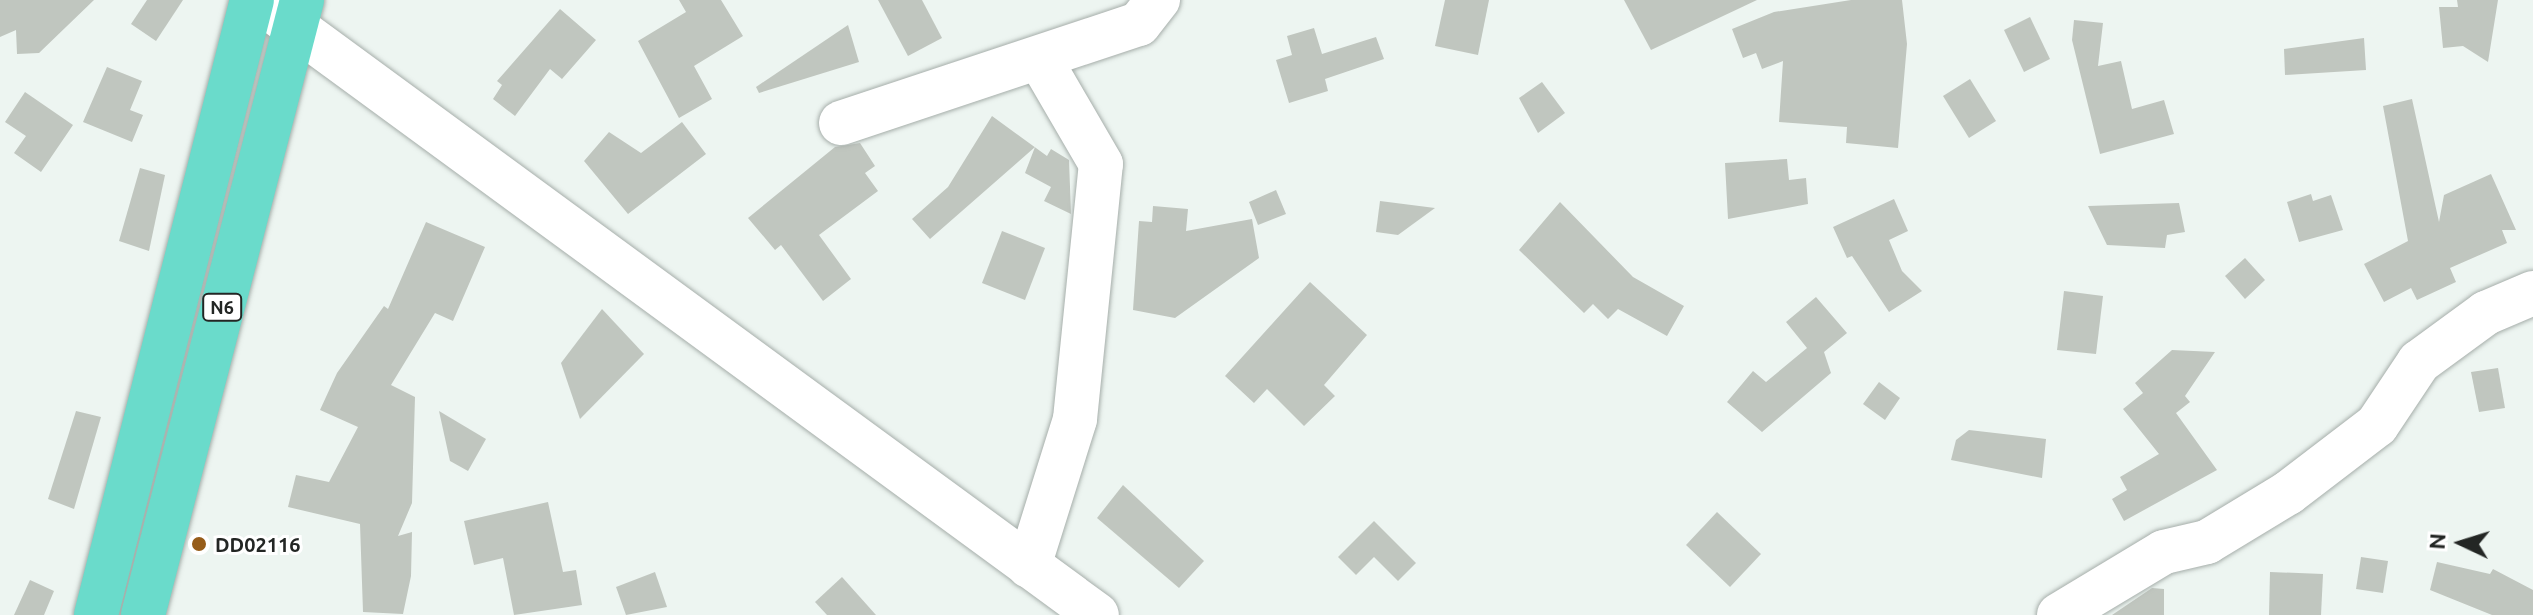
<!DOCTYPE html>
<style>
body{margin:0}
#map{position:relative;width:2533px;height:615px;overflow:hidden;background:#edf5f1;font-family:Ubuntu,sans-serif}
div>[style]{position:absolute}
.building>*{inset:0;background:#c0c6bf}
.roads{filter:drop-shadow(0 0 2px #a6aeaa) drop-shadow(0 0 2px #a6aeaa)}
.minor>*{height:44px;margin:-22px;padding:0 22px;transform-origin:22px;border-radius:22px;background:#fff}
.highway>*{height:44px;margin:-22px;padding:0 22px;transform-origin:22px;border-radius:22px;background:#6adbcb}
.dots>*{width:22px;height:22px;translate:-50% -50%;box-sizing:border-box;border:4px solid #fff;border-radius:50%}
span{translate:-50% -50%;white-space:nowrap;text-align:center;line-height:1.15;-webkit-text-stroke:6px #fff;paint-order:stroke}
.shield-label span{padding:2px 6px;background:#fff;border:2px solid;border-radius:6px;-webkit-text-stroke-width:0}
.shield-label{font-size:18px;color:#232624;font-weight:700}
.poi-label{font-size:20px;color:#232624;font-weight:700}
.left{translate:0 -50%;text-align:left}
.north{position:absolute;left:2421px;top:503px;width:80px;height:80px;-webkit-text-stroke:6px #fff;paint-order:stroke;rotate:274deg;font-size:22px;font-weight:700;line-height:32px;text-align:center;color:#232624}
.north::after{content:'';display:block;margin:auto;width:28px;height:36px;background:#232624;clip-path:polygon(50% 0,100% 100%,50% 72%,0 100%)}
</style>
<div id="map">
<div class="building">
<i style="clip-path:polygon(0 0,94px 0,39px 53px,17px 54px,16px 30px,0 37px)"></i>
<i style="clip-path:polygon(147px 0,183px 0,156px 41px,131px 24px)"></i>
<i style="clip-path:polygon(679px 0,721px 0,743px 36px,694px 66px,712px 99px,679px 118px,638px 41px,686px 12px)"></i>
<i style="clip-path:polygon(878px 0,922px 0,942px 38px,908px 56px)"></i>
<i style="clip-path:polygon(1445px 0,1489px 0,1478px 55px,1435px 46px)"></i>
<i style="clip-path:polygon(1624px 0,1757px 0,1651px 50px)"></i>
<i style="clip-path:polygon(1851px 0,1902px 0,1907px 44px,1898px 148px,1846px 143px,1847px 127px,1779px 122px,1783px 61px,1762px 69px,1756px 53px,1743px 58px,1732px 29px,1774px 12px)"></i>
<i style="clip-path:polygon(2457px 0,2498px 0,2488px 62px,2463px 46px,2443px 48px,2439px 7px,2458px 7px)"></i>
<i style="clip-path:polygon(560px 9px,596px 40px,562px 79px,550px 69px,515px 116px,493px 99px,502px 85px,497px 81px)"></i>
<i style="clip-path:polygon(2030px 17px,2050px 59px,2024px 72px,2004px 30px)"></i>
<i style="clip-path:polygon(2074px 20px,2103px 23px,2098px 66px,2121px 61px,2132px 109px,2164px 100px,2174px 134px,2100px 154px,2072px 40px)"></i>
<i style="clip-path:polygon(848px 25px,859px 62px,759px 93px,756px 87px)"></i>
<i style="clip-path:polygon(1314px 28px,1322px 54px,1376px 37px,1384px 59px,1325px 79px,1328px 91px,1289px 103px,1276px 60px,1292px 55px,1287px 36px)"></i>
<i style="clip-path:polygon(2364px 38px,2366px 70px,2285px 75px,2284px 49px)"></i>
<i style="clip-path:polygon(107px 67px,142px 81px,130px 110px,143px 115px,132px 142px,83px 122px)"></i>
<i style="clip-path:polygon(1970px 79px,1996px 121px,1969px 138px,1943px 96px)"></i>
<i style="clip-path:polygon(1542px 82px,1565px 113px,1538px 133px,1519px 98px)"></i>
<i style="clip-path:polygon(25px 92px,73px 125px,41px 172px,14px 153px,26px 136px,5px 122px)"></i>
<i style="clip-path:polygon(2412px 99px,2439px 222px,2444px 195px,2491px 174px,2516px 230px,2502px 230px,2507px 243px,2450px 268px,2456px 282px,2417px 300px,2411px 288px,2384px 302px,2364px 264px,2408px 241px,2383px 106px)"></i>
<i style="clip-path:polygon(992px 116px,1047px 156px,1051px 149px,1069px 160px,1071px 214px,1044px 201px,1051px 187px,1025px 173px,1035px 147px,930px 239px,912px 219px,948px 187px)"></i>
<i style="clip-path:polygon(682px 122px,706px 154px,628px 214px,584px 161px,609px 132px,641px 153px)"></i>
<i style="clip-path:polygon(860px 143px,875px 166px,865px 173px,878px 191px,819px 235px,851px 279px,823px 301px,781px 245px,775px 250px,748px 218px,835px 147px)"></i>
<i style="clip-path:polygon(1787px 159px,1789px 180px,1806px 178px,1808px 204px,1728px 219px,1725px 163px)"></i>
<i style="clip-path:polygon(140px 168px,165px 175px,149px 251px,119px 241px)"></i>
<i style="clip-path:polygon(1276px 190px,1286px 214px,1258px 225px,1249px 202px)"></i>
<i style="clip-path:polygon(2311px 194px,2313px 201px,2331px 195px,2343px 230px,2299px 242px,2287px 202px)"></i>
<i style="clip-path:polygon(1894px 199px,1908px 231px,1889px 240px,1902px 271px,1922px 291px,1889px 312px,1852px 256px,1847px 258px,1833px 227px)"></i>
<i style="clip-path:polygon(1380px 201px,1435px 208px,1398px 235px,1376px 232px)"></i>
<i style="clip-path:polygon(1560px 202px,1633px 277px,1684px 306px,1667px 336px,1618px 309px,1608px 319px,1593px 304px,1584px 313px,1519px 250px)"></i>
<i style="clip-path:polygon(2179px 203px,2185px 232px,2167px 235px,2165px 248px,2107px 245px,2088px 206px)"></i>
<i style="clip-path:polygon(1153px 206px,1188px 209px,1186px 231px,1252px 219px,1259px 258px,1175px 318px,1133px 310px,1139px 221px,1152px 222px)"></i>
<i style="clip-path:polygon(426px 222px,485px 247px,453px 321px,435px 313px,391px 385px,415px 397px,412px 503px,398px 536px,412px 532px,411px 576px,403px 614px,363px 612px,360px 524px,288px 507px,296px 475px,329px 482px,358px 427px,320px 410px,337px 373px,384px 306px,388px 309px)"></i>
<i style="clip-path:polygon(1002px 231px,1045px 248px,1025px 300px,982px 283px)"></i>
<i style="clip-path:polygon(2245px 258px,2265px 280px,2245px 299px,2225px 276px)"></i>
<i style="clip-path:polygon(1310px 282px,1367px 335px,1324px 385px,1335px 396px,1304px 426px,1267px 389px,1254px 403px,1225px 376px)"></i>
<i style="clip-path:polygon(2064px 291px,2103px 296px,2096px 354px,2057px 350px)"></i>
<i style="clip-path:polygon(1816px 297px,1847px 333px,1824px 352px,1831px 373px,1762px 432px,1727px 402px,1753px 371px,1766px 382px,1807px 348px,1786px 322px)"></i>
<i style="clip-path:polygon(602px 309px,644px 354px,580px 419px,561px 363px)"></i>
<i style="clip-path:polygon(2172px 350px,2215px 352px,2185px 396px,2190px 402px,2176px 413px,2217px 470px,2124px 521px,2112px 499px,2127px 490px,2120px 477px,2159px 454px,2123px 409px,2143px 393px,2135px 383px)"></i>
<i style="clip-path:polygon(2498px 368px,2505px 408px,2479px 412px,2471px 372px)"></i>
<i style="clip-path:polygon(1879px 382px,1900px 398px,1885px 420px,1863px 404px)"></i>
<i style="clip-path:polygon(76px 411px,101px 417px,74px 509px,48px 499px)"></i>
<i style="clip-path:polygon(439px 411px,486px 439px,468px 471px,450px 461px)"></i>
<i style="clip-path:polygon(1969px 430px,2046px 439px,2042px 478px,1951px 460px,1956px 440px)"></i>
<i style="clip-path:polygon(1123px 485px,1204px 561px,1179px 588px,1097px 518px)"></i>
<i style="clip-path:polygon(548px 502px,563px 572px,576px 570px,582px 605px,514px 615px,503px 558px,474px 565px,464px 521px)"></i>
<i style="clip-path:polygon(1717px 512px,1761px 554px,1730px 587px,1686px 545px)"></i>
<i style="clip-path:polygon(1374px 521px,1416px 563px,1398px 581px,1374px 557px,1356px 575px,1338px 557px)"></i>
<i style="clip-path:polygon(2361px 557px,2388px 561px,2383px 593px,2356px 589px)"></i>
<i style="clip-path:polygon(2437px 562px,2490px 574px,2493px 569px,2533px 590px,2533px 615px,2492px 615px,2430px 590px)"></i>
<i style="clip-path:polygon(655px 572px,667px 607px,626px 615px,616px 587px)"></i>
<i style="clip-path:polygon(2270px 572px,2323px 574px,2321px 615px,2269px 615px)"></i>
<i style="clip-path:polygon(842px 577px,876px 615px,827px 615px,815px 602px)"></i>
<i style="clip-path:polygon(30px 580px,54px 591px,44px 615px,14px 615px)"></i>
<i style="clip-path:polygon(2152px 588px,2164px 589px,2164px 615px,2112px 615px)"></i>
</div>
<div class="roads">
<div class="minor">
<i style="left:258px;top:0;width:1040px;rotate:36.24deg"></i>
<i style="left:841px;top:123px;width:314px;rotate:-18.4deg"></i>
<i style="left:1139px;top:24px;width:31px;rotate:-52deg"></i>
<i style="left:1029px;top:566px;width:154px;rotate:-72.6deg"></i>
<i style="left:1075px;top:419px;width:256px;rotate:-84.2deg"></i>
<i style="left:1101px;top:164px;width:119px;rotate:-120.2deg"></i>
<i style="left:2059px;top:615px;width:122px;rotate:-31deg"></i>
<i style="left:2164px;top:552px;width:44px;rotate:-13.1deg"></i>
<i style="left:2207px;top:542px;width:95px;rotate:-31.2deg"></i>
<i style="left:2288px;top:493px;width:112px;rotate:-37.4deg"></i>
<i style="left:2377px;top:425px;width:76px;rotate:-56.3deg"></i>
<i style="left:2419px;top:362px;width:83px;rotate:-36.2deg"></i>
<i style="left:2486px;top:313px;width:51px;rotate:-23.1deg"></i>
</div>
<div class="highway">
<i style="left:96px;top:615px;width:634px;rotate:-75.77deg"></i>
<i style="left:143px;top:615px;width:635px;rotate:-75.5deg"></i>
</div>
</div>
<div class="dots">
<i style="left:199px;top:544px;background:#965c19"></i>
</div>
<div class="shield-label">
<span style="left:222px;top:307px">N6</span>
</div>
<div class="poi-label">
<span class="left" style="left:215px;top:544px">DD02116</span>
</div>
<div class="north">N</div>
</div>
